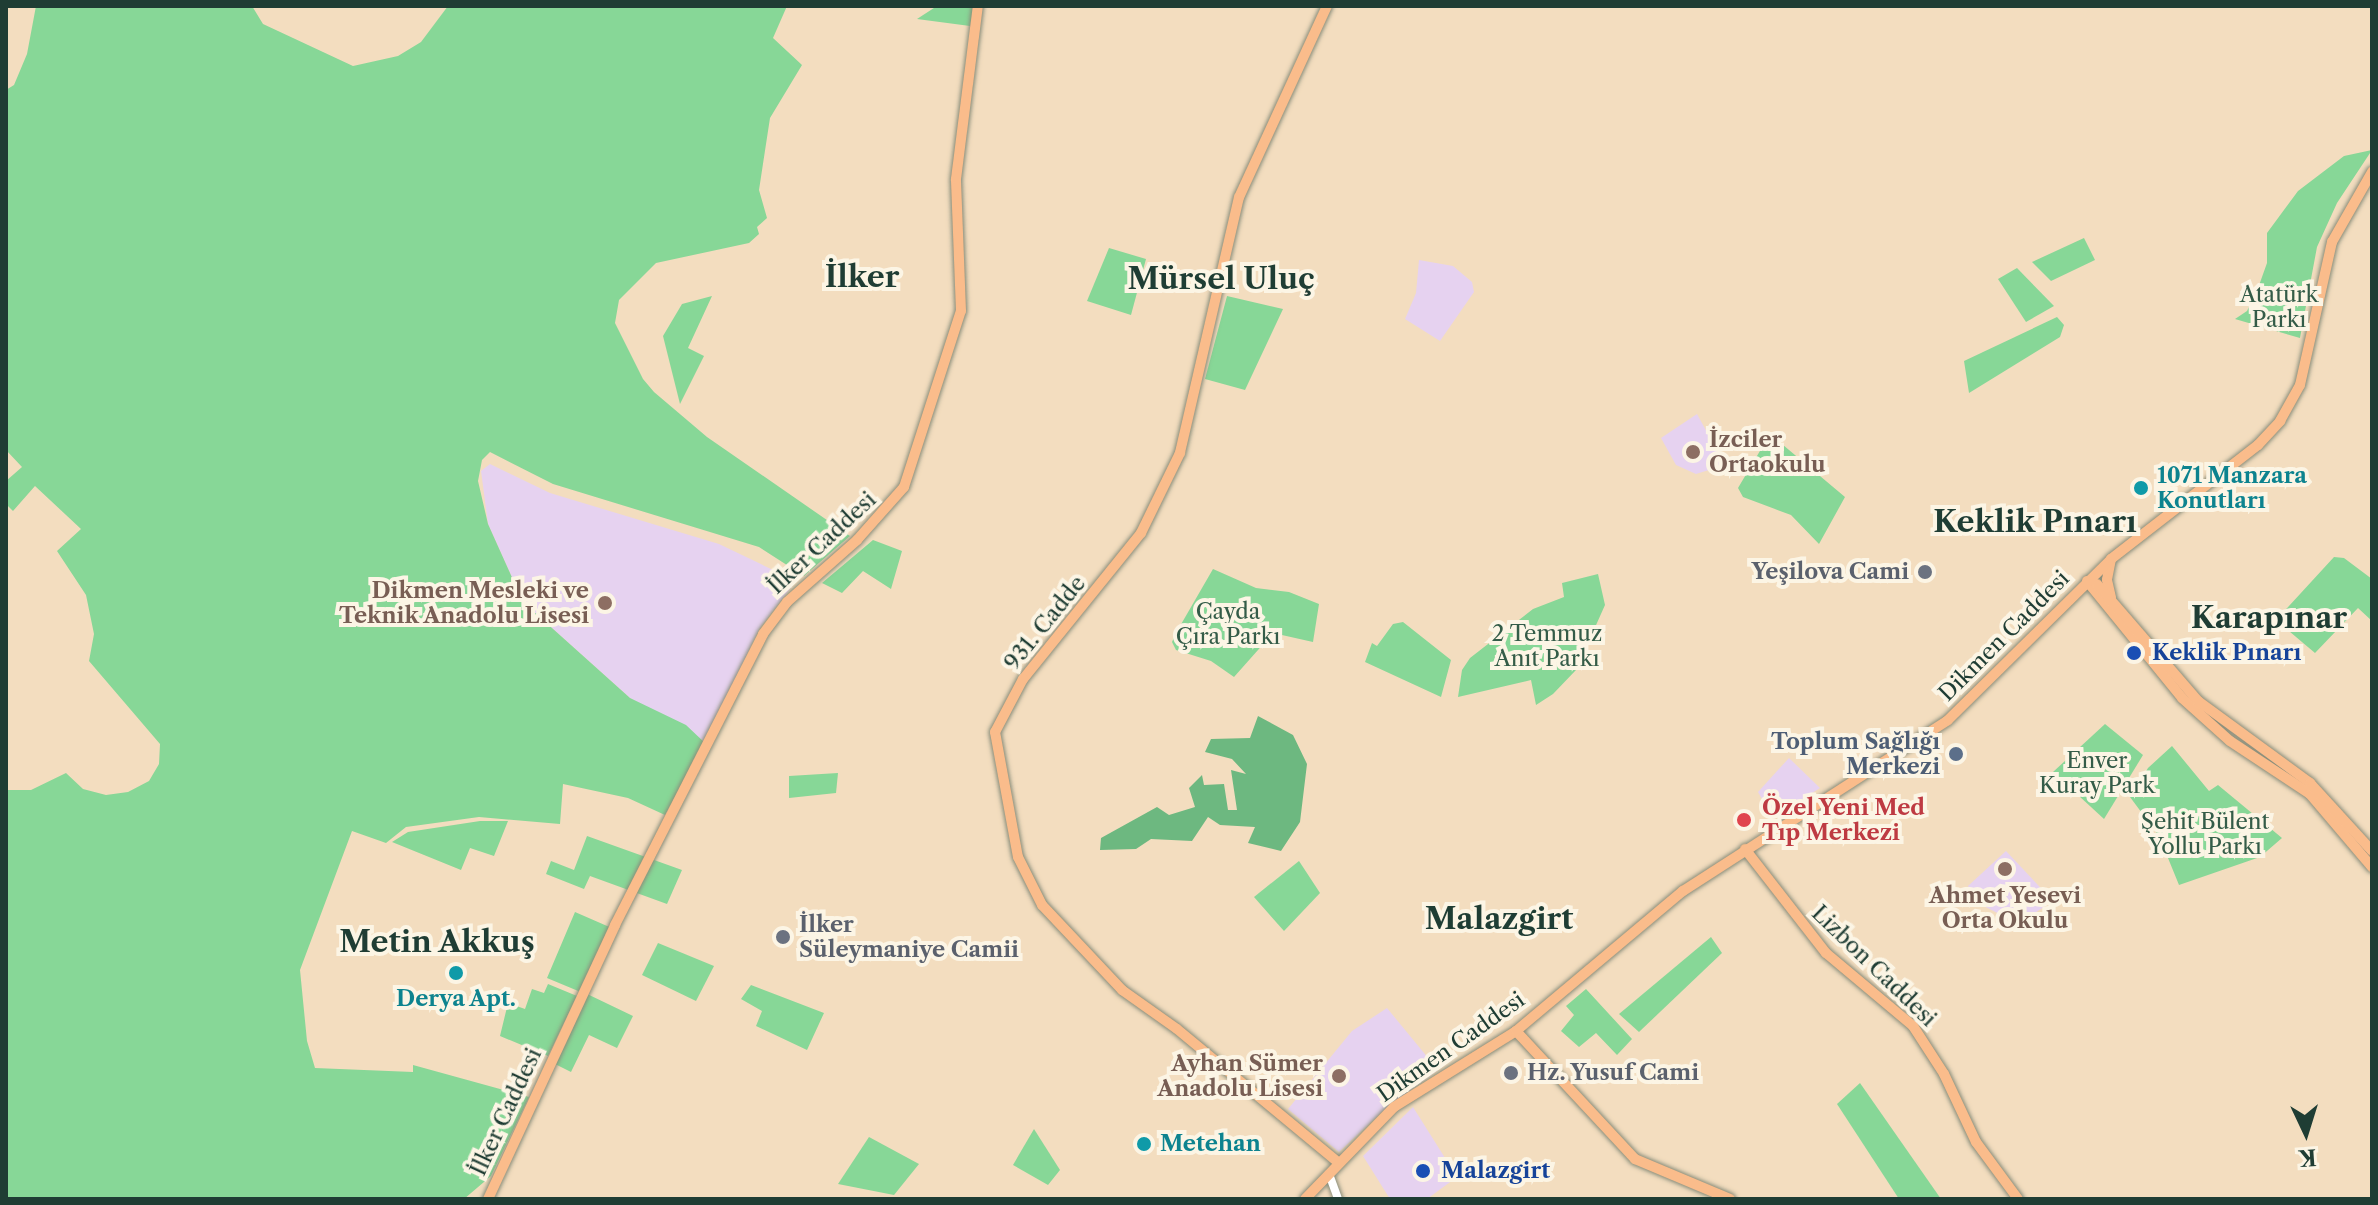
<!DOCTYPE html>
<meta charset="utf-8">
<style>
body{margin:0}
#map{position:relative;width:2378px;height:1205px;overflow:hidden;background:#f3ddbf;font-family:"Libre Caslon Text",serif}
div>[style]{position:absolute}
.built>*{inset:0;background:#e6d2f0}
.green>*{inset:0;background:#87d797}
.forest>*{inset:0;background:#6db880}
.roads{filter:drop-shadow(0 0 2px #898d7a) drop-shadow(0 0 2px #898d7a)}
.minor>*{height:8px;margin:-4px;padding:0 4px;transform-origin:4px;border-radius:4px;background:#fff}
.major>*{height:10px;margin:-5px;padding:0 5px;transform-origin:5px;border-radius:5px;background:#fabc8b}
.dots>*{width:22px;height:22px;translate:-50% -50%;box-sizing:border-box;border:4px solid #fcf5e5;border-radius:50%}
span{translate:-50% -50%;white-space:nowrap;text-align:center;line-height:1.15;-webkit-text-stroke:8px #fcf5e5;paint-order:stroke}
.park-label{font-size:22px;color:#345c48}
.education-label{font-size:22px;color:#785e54;font-weight:700}
.left{translate:0 -50%;text-align:left}
.right{translate:-100% -50%;text-align:right}
.culture-label{font-size:22px;color:#0d838f;font-weight:700}
.street-label{font-size:22px;color:#1f3d34}
.worship-label{font-size:22px;color:#5b616d;font-weight:700}
.transit-label{font-size:22px;color:#164399;font-weight:700}
.service-label{font-size:22px;color:#4e5e75;font-weight:700}
.health-label{font-size:22px;color:#be3a42;font-weight:700}
.district-label{font-size:30px;color:#1f3d34;font-weight:700}
.frame{position:absolute;inset:0;border:8px solid #1f3d34;pointer-events:none}
.north{position:absolute;left:2266px;top:1093px;width:80px;height:80px;-webkit-text-stroke:6px #fcf5e5;paint-order:stroke;rotate:176deg;font-size:22px;font-weight:700;line-height:32px;text-align:center;color:#1f3d34}
.north::after{content:'';display:block;margin:auto;width:28px;height:36px;background:#1f3d34;clip-path:polygon(50% 0,100% 100%,50% 72%,0 100%)}
</style>
<div id="map">
<div class="built">
<i style="clip-path:polygon(1419px 260px,1453px 266px,1472px 282px,1474px 292px,1440px 341px,1405px 319px,1416px 293px)"></i>
<i style="clip-path:polygon(1697px 414px,1725px 465px,1696px 474px,1676px 465px,1661px 438px)"></i>
<i style="clip-path:polygon(490px 464px,550px 493px,719px 544px,796px 581px,759px 629px,705px 743px,630px 698px,523px 602px,488px 524px,481px 471px)"></i>
<i style="clip-path:polygon(1789px 758px,1820px 788px,1773px 818px,1758px 792px)"></i>
<i style="clip-path:polygon(2006px 851px,2053px 901px,2030px 916px,2009px 919px,1976px 902px,1968px 886px)"></i>
<i style="clip-path:polygon(1387px 1008px,1438px 1070px,1387px 1107px,1339px 1152px,1288px 1109px,1352px 1031px)"></i>
<i style="clip-path:polygon(1413px 1107px,1457px 1177px,1427px 1199px,1390px 1199px,1363px 1156px)"></i>
</div>
<div class="green">
<i style="clip-path:polygon(36px 6px,252px 6px,263px 24px,353px 66px,398px 56px,421px 42px,448px 6px,787px 6px,773px 38px,802px 65px,770px 118px,759px 190px,767px 218px,757px 227px,759px 234px,749px 243px,656px 263px,619px 300px,615px 323px,643px 379px,654px 392px,707px 437px,850px 536px,804px 576px,759px 547px,553px 484px,490px 452px,482px 460px,478px 481px,488px 524px,523px 602px,630px 698px,686px 725px,705px 743px,665px 815px,628px 798px,563px 784px,560px 824px,479px 817px,406px 827px,386px 843px,352px 831px,300px 970px,307px 1041px,315px 1068px,413px 1072px,413px 1065px,529px 1097px,491px 1176px,464px 1199px,6px 1199px,6px 790px,31px 790px,66px 773px,83px 789px,106px 795px,128px 792px,149px 781px,159px 764px,160px 744px,89px 661px,94px 634px,86px 595px,57px 551px,81px 529px,35px 486px,13px 511px,6px 504px,6px 481px,22px 467px,6px 450px,6px 90px,14px 85px,27px 54px)"></i>
<i style="clip-path:polygon(937px 6px,974px 6px,970px 26px,917px 19px)"></i>
<i style="clip-path:polygon(2372px 150px,2337px 203px,2317px 247px,2300px 338px,2235px 319px,2247px 311px,2257px 291px,2267px 263px,2267px 233px,2298px 191px,2344px 156px)"></i>
<i style="clip-path:polygon(2084px 238px,2095px 260px,2051px 281px,2032px 262px)"></i>
<i style="clip-path:polygon(1109px 248px,1146px 259px,1131px 315px,1087px 301px)"></i>
<i style="clip-path:polygon(2017px 268px,2054px 306px,2026px 322px,1998px 279px)"></i>
<i style="clip-path:polygon(712px 296px,688px 348px,704px 356px,680px 404px,663px 336px,682px 304px)"></i>
<i style="clip-path:polygon(1227px 296px,1283px 309px,1245px 390px,1205px 379px)"></i>
<i style="clip-path:polygon(2057px 317px,2064px 325px,2060px 337px,1969px 393px,1964px 361px)"></i>
<i style="clip-path:polygon(1770px 434px,1845px 497px,1819px 544px,1791px 515px,1743px 497px,1738px 488px)"></i>
<i style="clip-path:polygon(873px 540px,902px 551px,891px 589px,863px 571px,842px 593px,822px 583px)"></i>
<i style="clip-path:polygon(2334px 557px,2344px 558px,2372px 579px,2372px 621px,2358px 608px,2315px 653px,2276px 620px)"></i>
<i style="clip-path:polygon(1213px 569px,1256px 588px,1289px 592px,1319px 604px,1313px 642px,1273px 633px,1234px 677px,1211px 661px,1176px 650px,1172px 642px,1176px 633px)"></i>
<i style="clip-path:polygon(1598px 574px,1605px 605px,1576px 670px,1553px 694px,1536px 705px,1531px 680px,1458px 697px,1462px 670px,1470px 658px,1533px 609px,1564px 597px,1562px 583px)"></i>
<i style="clip-path:polygon(1403px 622px,1451px 660px,1441px 697px,1365px 662px,1372px 643px,1377px 646px,1393px 624px)"></i>
<i style="clip-path:polygon(2105px 724px,2143px 755px,2104px 819px,2053px 772px)"></i>
<i style="clip-path:polygon(2172px 746px,2209px 791px,2218px 785px,2282px 838px,2260px 857px,2179px 885px,2159px 836px,2130px 797px,2148px 768px)"></i>
<i style="clip-path:polygon(838px 773px,836px 793px,789px 798px,789px 776px)"></i>
<i style="clip-path:polygon(480px 821px,508px 821px,494px 856px,470px 848px,461px 870px,392px 842px,408px 832px)"></i>
<i style="clip-path:polygon(587px 836px,682px 870px,667px 904px,590px 876px,584px 889px,546px 874px,551px 861px,574px 870px)"></i>
<i style="clip-path:polygon(1299px 861px,1320px 893px,1284px 931px,1254px 897px)"></i>
<i style="clip-path:polygon(575px 912px,614px 929px,583px 992px,633px 1016px,617px 1048px,589px 1035px,571px 1072px,551px 1062px,583px 993px,547px 978px)"></i>
<i style="clip-path:polygon(1711px 937px,1722px 953px,1639px 1032px,1619px 1014px)"></i>
<i style="clip-path:polygon(658px 943px,714px 966px,696px 1001px,642px 975px)"></i>
<i style="clip-path:polygon(548px 984px,577px 996px,548px 1056px,500px 1036px,508px 1003px,525px 1009px,532px 989px,544px 993px)"></i>
<i style="clip-path:polygon(751px 985px,824px 1013px,807px 1050px,756px 1026px,762px 1011px,741px 999px)"></i>
<i style="clip-path:polygon(1586px 989px,1632px 1039px,1617px 1055px,1596px 1033px,1579px 1047px,1561px 1031px,1574px 1015px,1566px 1006px)"></i>
<i style="clip-path:polygon(1860px 1083px,1941px 1199px,1899px 1199px,1837px 1104px)"></i>
<i style="clip-path:polygon(1034px 1129px,1060px 1170px,1048px 1185px,1013px 1165px)"></i>
<i style="clip-path:polygon(869px 1137px,919px 1164px,894px 1195px,838px 1184px)"></i>
</div>
<div class="forest">
<i style="clip-path:polygon(1258px 716px,1293px 735px,1307px 764px,1300px 822px,1281px 851px,1248px 843px,1255px 827px,1220px 825px,1208px 817px,1192px 841px,1151px 839px,1136px 849px,1100px 850px,1101px 838px,1157px 807px,1169px 815px,1195px 807px,1189px 788px,1202px 775px,1204px 785px,1224px 784px,1228px 810px,1237px 810px,1231px 770px,1246px 774px,1232px 759px,1205px 752px,1211px 739px,1250px 738px)"></i>
</div>
<div class="roads">
<div class="minor">
<i style="left:1329px;top:1174px;width:27px;rotate:70deg"></i>
</div>
<div class="major">
<i style="left:1327px;top:6px;width:210px;rotate:114.7deg"></i>
<i style="left:1239px;top:197px;width:263px;rotate:103deg"></i>
<i style="left:1180px;top:453px;width:89px;rotate:116deg"></i>
<i style="left:1141px;top:533px;width:188px;rotate:128.9deg"></i>
<i style="left:1023px;top:679px;width:60px;rotate:117.8deg"></i>
<i style="left:995px;top:732px;width:127px;rotate:79.6deg"></i>
<i style="left:1018px;top:857px;width:54px;rotate:63.4deg"></i>
<i style="left:1042px;top:905px;width:117px;rotate:46.7deg"></i>
<i style="left:1122px;top:990px;width:67px;rotate:35.3deg"></i>
<i style="left:1177px;top:1029px;width:210px;rotate:39.6deg"></i>
<i style="left:2111px;top:559px;width:21px;rotate:101deg"></i>
<i style="left:2107px;top:580px;width:18px;rotate:77deg"></i>
<i style="left:2087px;top:581px;width:151px;rotate:50.9deg"></i>
<i style="left:2182px;top:698px;width:64px;rotate:41.9deg"></i>
<i style="left:2230px;top:741px;width:96px;rotate:33.5deg"></i>
<i style="left:2310px;top:794px;width:96px;rotate:49.7deg"></i>
<i style="left:2097px;top:584px;width:155px;rotate:49.2deg"></i>
<i style="left:2198px;top:701px;width:139px;rotate:36.2deg"></i>
<i style="left:2310px;top:783px;width:92px;rotate:47.6deg"></i>
<i style="left:1745px;top:849px;width:132px;rotate:52.1deg"></i>
<i style="left:1826px;top:953px;width:114px;rotate:40deg"></i>
<i style="left:1913px;top:1026px;width:57px;rotate:57.1deg"></i>
<i style="left:1944px;top:1074px;width:75px;rotate:64.8deg"></i>
<i style="left:1976px;top:1142px;width:71px;rotate:53.6deg"></i>
<i style="left:1516px;top:1031px;width:175px;rotate:47.1deg"></i>
<i style="left:1635px;top:1159px;width:103px;rotate:22.8deg"></i>
<i style="left:488px;top:1199px;width:302px;rotate:-65.1deg"></i>
<i style="left:615px;top:925px;width:326px;rotate:-63deg"></i>
<i style="left:763px;top:634px;width:40px;rotate:-53deg"></i>
<i style="left:787px;top:602px;width:94px;rotate:-41.5deg"></i>
<i style="left:857px;top:540px;width:71px;rotate:-48.4deg"></i>
<i style="left:904px;top:487px;width:185px;rotate:-72.1deg"></i>
<i style="left:961px;top:311px;width:132px;rotate:-92.2deg"></i>
<i style="left:956px;top:179px;width:174px;rotate:-82.8deg"></i>
<i style="left:1305px;top:1199px;width:128px;rotate:-45.9deg"></i>
<i style="left:1394px;top:1107px;width:144px;rotate:-31.9deg"></i>
<i style="left:1516px;top:1031px;width:218px;rotate:-40deg"></i>
<i style="left:1683px;top:891px;width:315px;rotate:-32.8deg"></i>
<i style="left:1948px;top:720px;width:229px;rotate:-44.6deg"></i>
<i style="left:2111px;top:559px;width:186px;rotate:-37.8deg"></i>
<i style="left:2258px;top:445px;width:33px;rotate:-47deg"></i>
<i style="left:2280px;top:421px;width:41px;rotate:-60.9deg"></i>
<i style="left:2300px;top:385px;width:147px;rotate:-77.4deg"></i>
<i style="left:2332px;top:242px;width:81px;rotate:-60.3deg"></i>
</div>
</div>
<div class="dots">
<i style="left:1693px;top:452px;background:#8d6e63"></i>
<i style="left:2141px;top:488px;background:#0f9aa8"></i>
<i style="left:1925px;top:572px;background:#6b7280"></i>
<i style="left:605px;top:603px;background:#8d6e63"></i>
<i style="left:2134px;top:653px;background:#1a4fb4"></i>
<i style="left:1956px;top:754px;background:#5c6f8a"></i>
<i style="left:1744px;top:820px;background:#e0444e"></i>
<i style="left:2005px;top:869px;background:#8d6e63"></i>
<i style="left:783px;top:937px;background:#6b7280"></i>
<i style="left:456px;top:973px;background:#0f9aa8"></i>
<i style="left:1511px;top:1073px;background:#6b7280"></i>
<i style="left:1339px;top:1076px;background:#8d6e63"></i>
<i style="left:1144px;top:1144px;background:#0f9aa8"></i>
<i style="left:1423px;top:1171px;background:#1a4fb4"></i>
</div>
<div class="park-label">
<span style="left:2279px;top:307px">Atatürk<br>Parkı</span>
<span style="left:1228px;top:624px">Çayda<br>Çıra Parkı</span>
<span style="left:1547px;top:646px">2 Temmuz<br>Anıt Parkı</span>
<span style="left:2097px;top:773px">Enver<br>Kuray Park</span>
<span style="left:2205px;top:834px">Şehit Bülent<br>Yollu Parkı</span>
</div>
<div class="education-label">
<span class="left" style="left:1709px;top:452px">İzciler<br>Ortaokulu</span>
<span class="right" style="left:589px;top:603px">Dikmen Mesleki ve<br>Teknik Anadolu Lisesi</span>
<span style="left:2005px;top:908px">Ahmet Yesevi<br>Orta Okulu</span>
<span class="right" style="left:1323px;top:1076px">Ayhan Sümer<br>Anadolu Lisesi</span>
</div>
<div class="culture-label">
<span class="left" style="left:2157px;top:488px">1071 Manzara<br>Konutları</span>
<span style="left:456px;top:999px">Derya Apt.</span>
<span class="left" style="left:1160px;top:1144px">Metehan</span>
</div>
<div class="street-label">
<span style="left:822px;top:543px;rotate:-43deg">İlker Caddesi</span>
<span style="left:1045px;top:623px;rotate:-51deg">931. Cadde</span>
<span style="left:2004px;top:636px;rotate:-45deg">Dikmen Caddesi</span>
<span style="left:1874px;top:966px;rotate:44deg">Lizbon Caddesi</span>
<span style="left:1451px;top:1047px;rotate:-35deg">Dikmen Caddesi</span>
<span style="left:506px;top:1112px;rotate:-65deg">İlker Caddesi</span>
</div>
<div class="worship-label">
<span class="right" style="left:1909px;top:572px">Yeşilova Cami</span>
<span class="left" style="left:799px;top:937px">İlker<br>Süleymaniye Camii</span>
<span class="left" style="left:1527px;top:1073px">Hz. Yusuf Cami</span>
</div>
<div class="transit-label">
<span class="left" style="left:2152px;top:653px">Keklik Pınarı</span>
<span class="left" style="left:1441px;top:1171px">Malazgirt</span>
</div>
<div class="service-label">
<span class="right" style="left:1940px;top:754px">Toplum Sağlığı<br>Merkezi</span>
</div>
<div class="health-label">
<span class="left" style="left:1762px;top:820px">Özel Yeni Med<br>Tıp Merkezi</span>
</div>
<div class="district-label">
<span style="left:862px;top:277px">İlker</span>
<span style="left:1221px;top:279px">Mürsel Uluç</span>
<span style="left:2035px;top:522px">Keklik Pınarı</span>
<span style="left:2269px;top:618px">Karapınar</span>
<span style="left:1499px;top:919px">Malazgirt</span>
<span style="left:437px;top:942px">Metin Akkuş</span>
</div>
<div class="frame"></div>
<div class="north">K</div>
</div>
